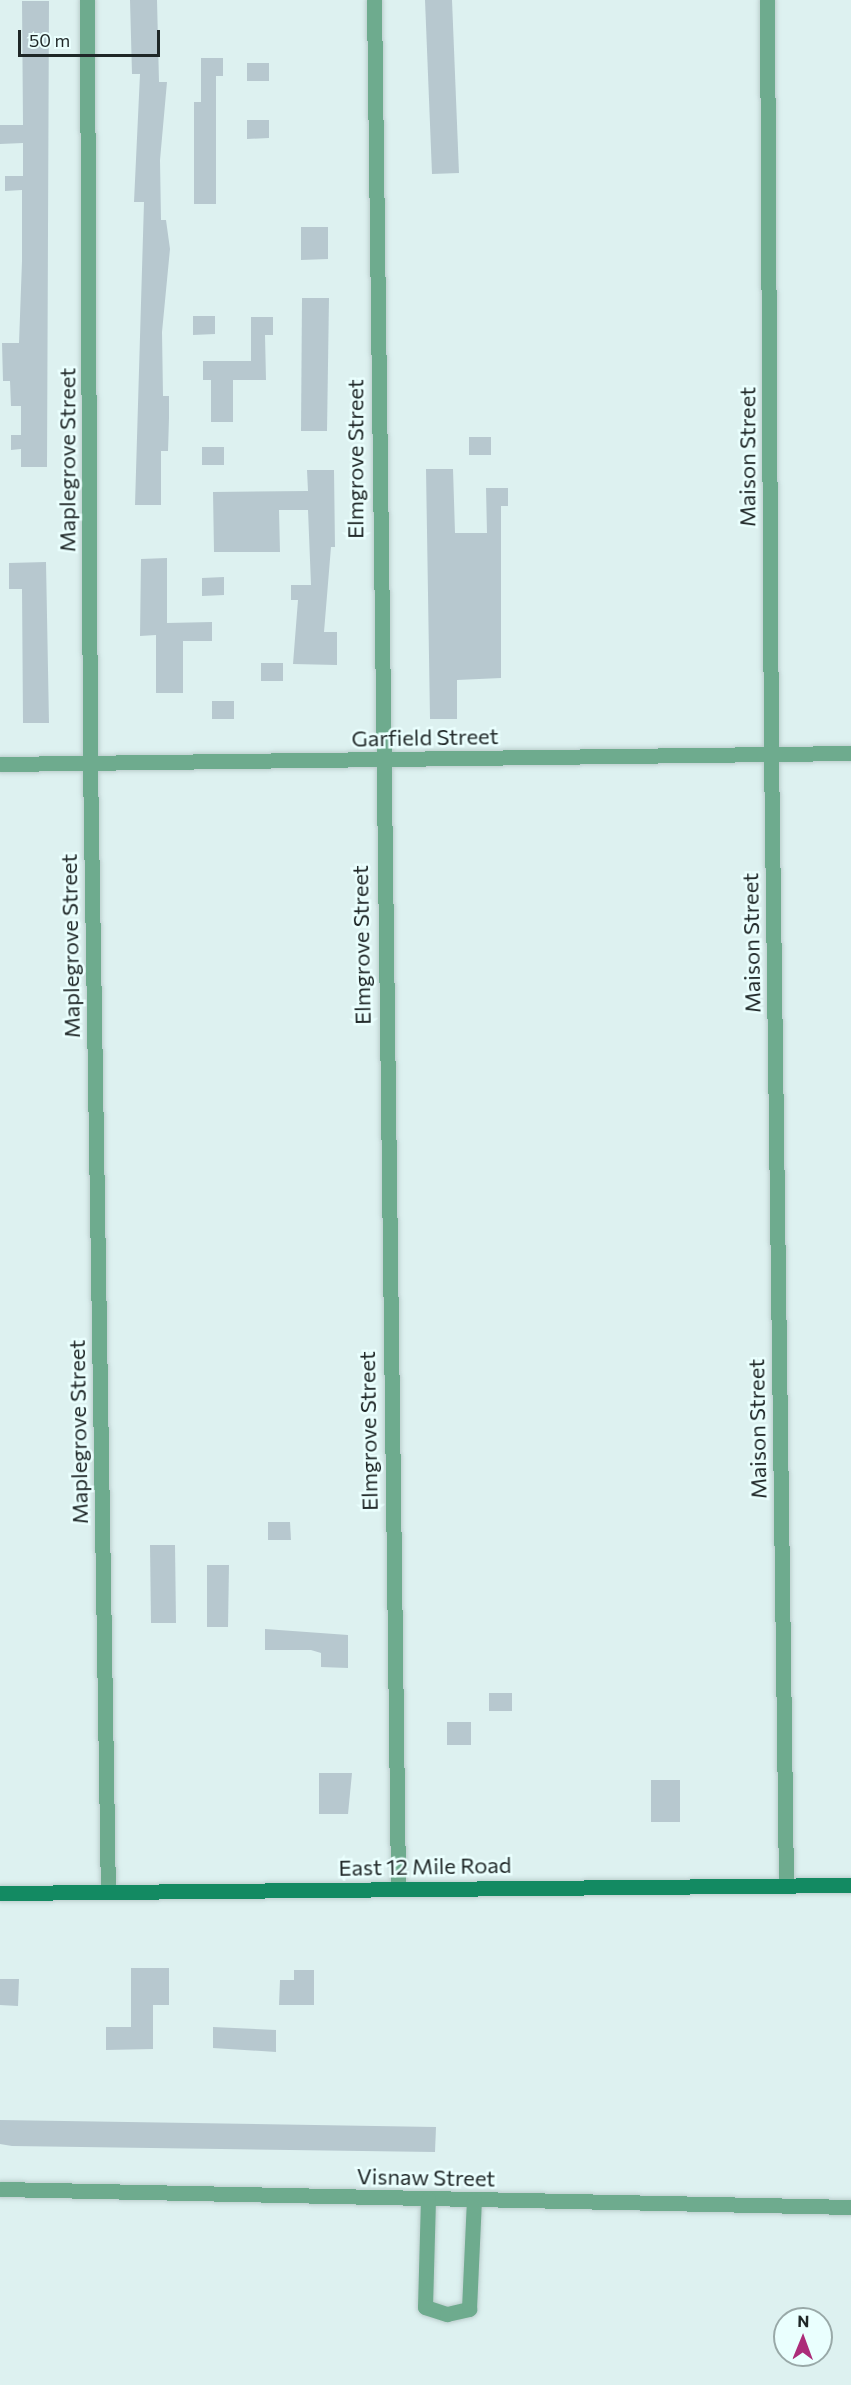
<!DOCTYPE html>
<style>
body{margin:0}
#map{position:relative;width:851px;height:2385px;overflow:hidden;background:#ddf1f0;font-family:Commissioner,sans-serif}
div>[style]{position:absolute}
.building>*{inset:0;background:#b7c8cf}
.roads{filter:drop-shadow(0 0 2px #bbcdcc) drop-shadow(0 0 2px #bbcdcc)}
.minor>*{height:15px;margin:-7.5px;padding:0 7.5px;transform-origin:7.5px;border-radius:7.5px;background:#6eab8e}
.secondary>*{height:15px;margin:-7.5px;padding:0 7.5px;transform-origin:7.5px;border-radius:7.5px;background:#138a62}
span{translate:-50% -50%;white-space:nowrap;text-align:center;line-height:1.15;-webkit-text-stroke:5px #eafffe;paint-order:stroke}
.street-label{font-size:22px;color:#1f2727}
.north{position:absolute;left:773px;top:2307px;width:60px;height:60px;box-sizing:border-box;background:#eafffe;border:2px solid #99a9a8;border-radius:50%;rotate:1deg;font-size:16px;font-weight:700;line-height:24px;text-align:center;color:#1f2727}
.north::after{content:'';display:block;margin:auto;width:21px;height:27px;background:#ac2c79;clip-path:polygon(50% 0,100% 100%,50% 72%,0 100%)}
.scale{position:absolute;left:18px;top:30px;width:142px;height:27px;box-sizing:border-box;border:3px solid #1f2727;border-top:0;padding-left:8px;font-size:18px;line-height:21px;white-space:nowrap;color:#1f2727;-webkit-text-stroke:4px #eafffe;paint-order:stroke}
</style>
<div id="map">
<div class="building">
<i style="clip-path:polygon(130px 0,157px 0,159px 82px,167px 82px,160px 160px,161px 220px,166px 220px,170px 249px,162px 332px,163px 396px,169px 396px,169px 418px,168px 451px,161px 451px,161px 505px,135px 505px,144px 202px,134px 202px,140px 74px,132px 74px)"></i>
<i style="clip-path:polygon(425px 0,452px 0,459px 173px,432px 174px)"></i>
<i style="clip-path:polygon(22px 1px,49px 1px,47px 467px,21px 467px,21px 449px,11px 450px,11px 435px,21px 435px,21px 406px,11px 406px,10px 381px,3px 381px,2px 343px,19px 343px,22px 261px,22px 190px,5px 191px,5px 176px,23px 176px,23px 143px,0 144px,0 125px,23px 125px)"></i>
<i style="clip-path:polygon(201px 58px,223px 58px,223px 76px,216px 76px,216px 204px,194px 204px,194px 102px,201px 102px)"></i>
<i style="clip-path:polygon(247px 63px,269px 63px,269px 81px,247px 81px)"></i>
<i style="clip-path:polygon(247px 120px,269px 120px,269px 138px,247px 139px)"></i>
<i style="clip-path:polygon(301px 227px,328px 227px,328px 259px,301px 260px)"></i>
<i style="clip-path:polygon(302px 298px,329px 298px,327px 431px,301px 431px)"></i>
<i style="clip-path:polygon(193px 316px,215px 316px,215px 334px,193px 335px)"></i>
<i style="clip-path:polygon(251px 317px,273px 317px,273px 335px,265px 335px,266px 380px,233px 380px,233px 422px,211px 422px,211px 380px,203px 380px,203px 361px,251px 361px)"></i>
<i style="clip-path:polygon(469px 437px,491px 437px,491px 455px,469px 455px)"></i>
<i style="clip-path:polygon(202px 447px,224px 447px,224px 465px,202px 465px)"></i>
<i style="clip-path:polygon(426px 469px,453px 469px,455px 533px,487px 533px,486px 488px,508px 488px,508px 506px,501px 506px,501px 678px,457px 680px,457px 719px,430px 719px)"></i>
<i style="clip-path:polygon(307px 470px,334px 470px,335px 547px,331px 547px,324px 632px,337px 632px,337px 665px,293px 664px,298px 600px,291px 600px,291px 585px,311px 585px,308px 510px,279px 510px,280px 552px,214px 552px,213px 492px,308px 491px)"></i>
<i style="clip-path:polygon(167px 558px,167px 623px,212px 622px,212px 641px,183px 641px,183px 693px,156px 693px,156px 635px,140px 636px,141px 559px)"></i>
<i style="clip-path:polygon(46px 562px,49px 723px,23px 723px,22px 589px,9px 589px,9px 563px)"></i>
<i style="clip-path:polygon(224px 577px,224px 595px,202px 596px,202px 578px)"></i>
<i style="clip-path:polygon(261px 663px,283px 663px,283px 681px,261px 681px)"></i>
<i style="clip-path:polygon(212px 701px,234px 701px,234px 719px,212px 719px)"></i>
<i style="clip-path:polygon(268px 1522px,290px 1522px,291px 1540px,268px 1540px)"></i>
<i style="clip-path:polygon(150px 1545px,175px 1545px,176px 1623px,151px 1623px)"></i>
<i style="clip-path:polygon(207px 1565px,229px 1565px,228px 1627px,207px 1627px)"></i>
<i style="clip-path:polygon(265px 1629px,348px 1635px,348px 1668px,321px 1667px,321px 1653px,311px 1650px,265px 1650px)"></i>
<i style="clip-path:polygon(489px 1693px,512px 1693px,512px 1711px,489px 1711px)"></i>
<i style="clip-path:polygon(447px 1722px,471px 1722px,471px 1745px,447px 1745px)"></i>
<i style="clip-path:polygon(319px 1773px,352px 1773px,348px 1814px,319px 1814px)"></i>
<i style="clip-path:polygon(651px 1780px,680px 1780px,680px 1822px,651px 1822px)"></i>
<i style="clip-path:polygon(131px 1968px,169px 1968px,169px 2005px,153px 2005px,153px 2049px,106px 2050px,106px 2027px,131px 2027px)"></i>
<i style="clip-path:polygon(294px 1970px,314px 1970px,314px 2005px,279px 2005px,280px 1980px,294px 1980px)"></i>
<i style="clip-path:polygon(0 1979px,19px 1979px,18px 2006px,0 2005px)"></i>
<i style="clip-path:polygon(213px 2027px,276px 2030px,276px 2052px,213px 2048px)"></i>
<i style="clip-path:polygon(0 2120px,436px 2127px,435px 2152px,12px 2146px,0 2144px)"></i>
</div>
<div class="roads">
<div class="minor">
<i style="left:87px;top:0;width:764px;rotate:89.78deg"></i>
<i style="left:90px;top:764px;width:1128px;rotate:89.09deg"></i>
<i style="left:374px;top:0;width:1889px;rotate:89.27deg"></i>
<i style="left:767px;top:0;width:753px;rotate:89.7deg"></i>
<i style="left:771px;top:753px;width:1133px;rotate:89.24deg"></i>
<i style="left:0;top:764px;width:851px;rotate:-0.74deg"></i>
<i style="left:0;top:2189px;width:851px;rotate:1.21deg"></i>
<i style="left:428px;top:2199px;width:108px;rotate:91.6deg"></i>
<i style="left:425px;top:2307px;width:23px;rotate:18deg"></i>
<i style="left:447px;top:2314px;width:23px;rotate:-13deg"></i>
<i style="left:469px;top:2309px;width:109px;rotate:-87.4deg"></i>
</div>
<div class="secondary">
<i style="left:0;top:1893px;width:851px;rotate:-0.54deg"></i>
</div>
</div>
<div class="street-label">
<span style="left:747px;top:457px;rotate:-90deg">Maison Street</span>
<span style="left:355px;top:459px;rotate:-90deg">Elmgrove Street</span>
<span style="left:67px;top:460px;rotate:-90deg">Maplegrove Street</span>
<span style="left:425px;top:737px;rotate:-1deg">Garfield Street</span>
<span style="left:751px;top:943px;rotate:-91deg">Maison Street</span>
<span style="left:361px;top:945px;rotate:-91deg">Elmgrove Street</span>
<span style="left:70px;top:946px;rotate:-91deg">Maplegrove Street</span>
<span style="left:757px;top:1429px;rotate:-91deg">Maison Street</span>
<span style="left:368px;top:1431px;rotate:-91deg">Elmgrove Street</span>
<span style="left:78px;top:1432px;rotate:-91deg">Maplegrove Street</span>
<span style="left:425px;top:1866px;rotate:-1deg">East 12 Mile Road</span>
<span style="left:426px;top:2177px;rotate:1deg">Visnaw Street</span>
</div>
<div class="north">N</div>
<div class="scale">50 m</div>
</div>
